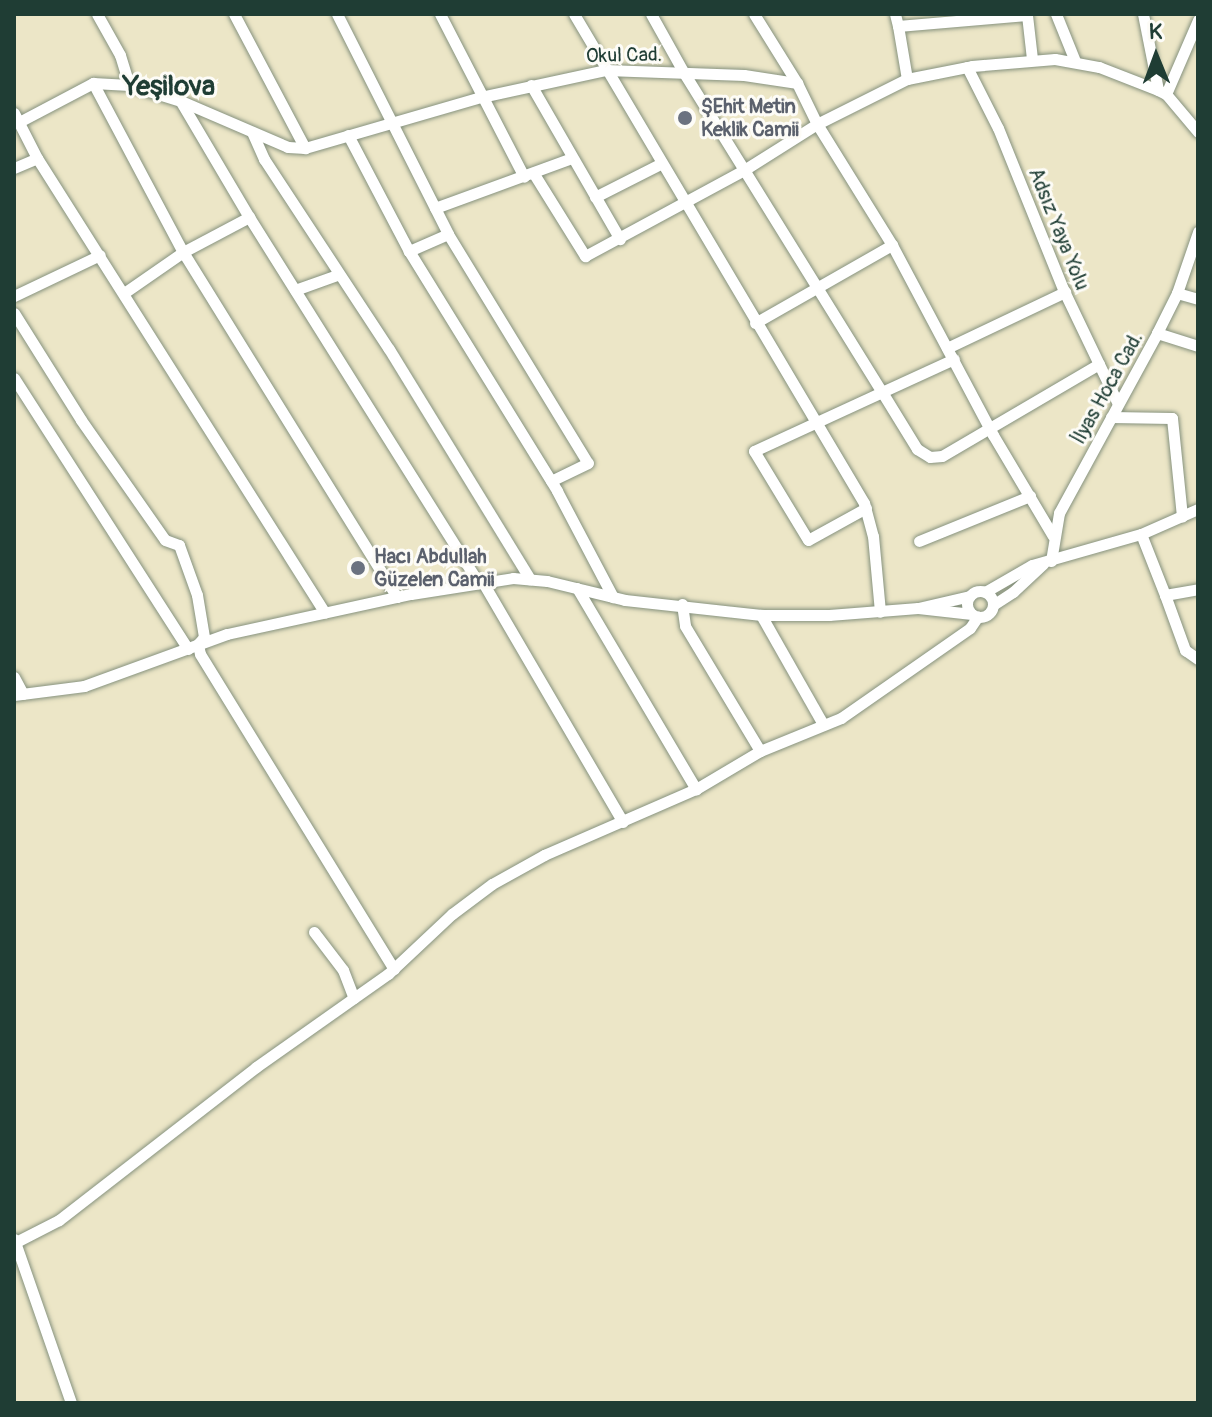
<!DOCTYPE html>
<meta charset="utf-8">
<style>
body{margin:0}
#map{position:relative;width:1212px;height:1417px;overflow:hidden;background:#ece6c7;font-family:Pangolin,sans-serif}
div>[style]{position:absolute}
.roads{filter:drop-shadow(0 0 2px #86927e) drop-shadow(0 0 2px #86927e)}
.minor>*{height:11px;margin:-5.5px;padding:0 5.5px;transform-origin:5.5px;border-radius:5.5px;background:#fff}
.minor>.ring{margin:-5.5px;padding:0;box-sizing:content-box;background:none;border:11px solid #fff;border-radius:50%}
.dots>*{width:22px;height:22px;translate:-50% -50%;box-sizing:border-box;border:4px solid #fdfcf7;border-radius:50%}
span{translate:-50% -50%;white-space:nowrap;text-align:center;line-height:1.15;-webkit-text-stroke:6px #fdfcf7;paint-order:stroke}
.street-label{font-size:20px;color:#1f3d34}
.worship-label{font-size:20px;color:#5b616d;font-weight:700}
.left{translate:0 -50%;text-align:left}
.district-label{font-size:28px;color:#1f3d34;font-weight:700}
.frame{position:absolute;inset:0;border:16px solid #1f3d34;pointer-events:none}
.north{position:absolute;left:1116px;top:16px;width:80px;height:80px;-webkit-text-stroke:6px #fdfcf7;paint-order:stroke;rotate:359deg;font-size:22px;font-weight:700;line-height:32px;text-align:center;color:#1f3d34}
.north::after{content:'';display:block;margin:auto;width:28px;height:36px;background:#1f3d34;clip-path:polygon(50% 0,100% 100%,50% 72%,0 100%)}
</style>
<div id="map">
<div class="roads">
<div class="minor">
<i style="left:97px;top:14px;width:47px;rotate:60.7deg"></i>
<i style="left:120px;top:55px;width:31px;rotate:73deg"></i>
<i style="left:234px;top:14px;width:152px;rotate:62.1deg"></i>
<i style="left:337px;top:14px;width:246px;rotate:63.2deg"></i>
<i style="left:448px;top:234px;width:268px;rotate:58.6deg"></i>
<i style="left:588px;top:463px;width:41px;rotate:154.1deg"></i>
<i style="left:440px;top:14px;width:183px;rotate:62.7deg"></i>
<i style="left:574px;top:14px;width:569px;rotate:59.33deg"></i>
<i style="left:864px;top:503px;width:34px;rotate:75deg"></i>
<i style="left:873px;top:536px;width:76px;rotate:84.7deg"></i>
<i style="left:651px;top:14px;width:68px;rotate:60.8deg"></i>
<i style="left:684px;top:73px;width:375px;rotate:58.2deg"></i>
<i style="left:882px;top:392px;width:79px;rotate:-24.6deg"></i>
<i style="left:754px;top:14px;width:81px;rotate:58.1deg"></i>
<i style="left:895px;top:14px;width:12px;rotate:76deg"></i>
<i style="left:1056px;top:14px;width:51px;rotate:68deg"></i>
<i style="left:1143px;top:14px;width:77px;rotate:78.8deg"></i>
<i style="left:967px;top:67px;width:68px;rotate:63.1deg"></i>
<i style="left:998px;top:128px;width:174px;rotate:68deg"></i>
<i style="left:1063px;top:289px;width:127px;rotate:64.4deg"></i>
<i style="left:907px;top:79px;width:54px;rotate:-99.6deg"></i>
<i style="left:898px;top:26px;width:129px;rotate:-4.9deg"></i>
<i style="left:1027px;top:15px;width:44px;rotate:83.5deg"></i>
<i style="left:93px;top:83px;width:191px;rotate:62deg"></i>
<i style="left:183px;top:252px;width:406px;rotate:58.2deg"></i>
<i style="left:531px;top:85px;width:178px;rotate:60deg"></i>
<i style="left:1166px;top:94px;width:81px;rotate:-66.6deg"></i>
<i style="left:181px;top:102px;width:134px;rotate:59.4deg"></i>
<i style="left:249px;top:217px;width:431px;rotate:57.9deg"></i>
<i style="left:14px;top:113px;width:51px;rotate:62.9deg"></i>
<i style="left:37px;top:158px;width:538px;rotate:57.67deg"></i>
<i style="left:19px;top:122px;width:84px;rotate:-27.8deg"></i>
<i style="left:93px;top:83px;width:36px;rotate:3deg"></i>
<i style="left:129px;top:85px;width:54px;rotate:17.1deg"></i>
<i style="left:181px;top:101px;width:116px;rotate:23.3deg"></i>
<i style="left:288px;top:147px;width:17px;rotate:3deg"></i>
<i style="left:305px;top:148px;width:183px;rotate:-16.2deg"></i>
<i style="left:481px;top:97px;width:128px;rotate:-12.2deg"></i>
<i style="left:606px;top:70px;width:138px;rotate:2.1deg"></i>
<i style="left:744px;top:75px;width:54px;rotate:8.6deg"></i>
<i style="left:797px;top:83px;width:46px;rotate:64deg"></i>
<i style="left:817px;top:124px;width:101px;rotate:-26.6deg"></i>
<i style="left:907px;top:79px;width:66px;rotate:-11.3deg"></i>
<i style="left:972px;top:66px;width:83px;rotate:-4.8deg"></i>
<i style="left:1055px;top:59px;width:45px;rotate:10.3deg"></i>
<i style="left:1099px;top:67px;width:63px;rotate:21.3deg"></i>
<i style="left:1158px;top:90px;width:9px;rotate:27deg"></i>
<i style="left:1166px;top:94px;width:50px;rotate:49.9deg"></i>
<i style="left:252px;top:132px;width:30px;rotate:66deg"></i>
<i style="left:264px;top:159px;width:227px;rotate:56.7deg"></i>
<i style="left:389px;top:349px;width:270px;rotate:58.5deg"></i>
<i style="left:348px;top:135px;width:131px;rotate:62.3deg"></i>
<i style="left:14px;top:168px;width:25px;rotate:-23deg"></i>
<i style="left:534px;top:174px;width:97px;rotate:58.1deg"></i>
<i style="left:585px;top:256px;width:181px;rotate:-28.4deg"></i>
<i style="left:744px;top:170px;width:86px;rotate:-32.2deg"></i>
<i style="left:817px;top:124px;width:142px;rotate:58.2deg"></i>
<i style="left:892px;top:245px;width:215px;rotate:62deg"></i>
<i style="left:993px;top:435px;width:117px;rotate:59.3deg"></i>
<i style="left:595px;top:197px;width:73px;rotate:-26.9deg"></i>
<i style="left:435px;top:208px;width:146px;rotate:-20.1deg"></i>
<i style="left:448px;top:234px;width:43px;rotate:156.4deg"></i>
<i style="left:409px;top:251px;width:282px;rotate:58.3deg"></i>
<i style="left:557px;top:491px;width:120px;rotate:62.2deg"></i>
<i style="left:295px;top:290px;width:45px;rotate:-19.7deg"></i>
<i style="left:124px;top:293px;width:72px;rotate:-34.8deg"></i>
<i style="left:183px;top:252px;width:75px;rotate:-27.9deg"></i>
<i style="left:1177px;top:293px;width:22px;rotate:16deg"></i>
<i style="left:14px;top:296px;width:95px;rotate:-25.5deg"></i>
<i style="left:14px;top:313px;width:126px;rotate:57.9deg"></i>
<i style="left:81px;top:420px;width:146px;rotate:55deg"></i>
<i style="left:165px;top:540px;width:15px;rotate:20deg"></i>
<i style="left:179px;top:545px;width:53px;rotate:70.2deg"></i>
<i style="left:197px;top:595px;width:43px;rotate:80.5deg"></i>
<i style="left:204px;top:637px;width:9px;rotate:131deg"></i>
<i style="left:198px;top:644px;width:10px;rotate:79deg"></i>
<i style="left:200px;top:654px;width:370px;rotate:58.4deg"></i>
<i style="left:755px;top:323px;width:158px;rotate:-29.7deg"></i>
<i style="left:1157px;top:333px;width:43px;rotate:17.6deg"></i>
<i style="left:947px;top:348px;width:131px;rotate:-25.4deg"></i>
<i style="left:14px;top:378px;width:322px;rotate:57.3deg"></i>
<i style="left:1111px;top:417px;width:61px;rotate:0.9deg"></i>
<i style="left:1172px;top:418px;width:99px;rotate:84.2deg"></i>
<i style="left:866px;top:508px;width:66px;rotate:151.1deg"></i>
<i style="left:808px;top:540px;width:104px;rotate:-121.2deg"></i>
<i style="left:754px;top:451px;width:141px;rotate:-24.7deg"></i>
<i style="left:882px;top:392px;width:67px;rotate:58.4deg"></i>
<i style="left:917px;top:449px;width:15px;rotate:32deg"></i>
<i style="left:930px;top:457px;width:12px;rotate:-5deg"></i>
<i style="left:942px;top:456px;width:182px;rotate:-30.4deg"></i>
<i style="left:1141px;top:534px;width:66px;rotate:68.5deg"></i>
<i style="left:1165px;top:595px;width:34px;rotate:-10deg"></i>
<i style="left:919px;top:541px;width:120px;rotate:-22.1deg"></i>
<i style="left:1051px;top:561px;width:49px;rotate:-80.5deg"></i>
<i style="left:1059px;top:513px;width:205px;rotate:-61.4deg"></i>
<i style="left:1157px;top:333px;width:45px;rotate:-63.4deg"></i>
<i style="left:1177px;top:293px;width:65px;rotate:-71deg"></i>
<i style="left:482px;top:581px;width:279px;rotate:59.7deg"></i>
<i style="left:577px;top:588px;width:234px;rotate:59.4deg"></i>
<i class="ring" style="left:967px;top:591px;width:15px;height:15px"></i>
<i style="left:985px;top:592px;width:54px;rotate:-29.9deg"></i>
<i style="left:1032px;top:565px;width:113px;rotate:-15.9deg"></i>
<i style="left:1141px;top:534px;width:62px;rotate:-23.7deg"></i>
<i style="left:1165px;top:595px;width:59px;rotate:70deg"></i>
<i style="left:1185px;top:650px;width:16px;rotate:35deg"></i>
<i style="left:682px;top:604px;width:22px;rotate:82deg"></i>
<i style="left:685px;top:626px;width:146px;rotate:59deg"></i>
<i style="left:993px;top:605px;width:24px;rotate:-33deg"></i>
<i style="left:1013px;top:592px;width:41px;rotate:-43deg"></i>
<i style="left:918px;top:608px;width:53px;rotate:-13deg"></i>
<i style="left:761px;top:615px;width:125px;rotate:60.4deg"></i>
<i style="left:14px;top:677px;width:19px;rotate:62deg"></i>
<i style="left:14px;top:695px;width:71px;rotate:-7.3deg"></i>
<i style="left:84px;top:686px;width:152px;rotate:-20deg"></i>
<i style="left:227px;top:634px;width:188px;rotate:-12.3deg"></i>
<i style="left:411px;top:594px;width:103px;rotate:-8.9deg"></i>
<i style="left:513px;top:578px;width:34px;rotate:5deg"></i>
<i style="left:547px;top:581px;width:80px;rotate:13.7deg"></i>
<i style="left:625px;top:600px;width:137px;rotate:6.3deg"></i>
<i style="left:761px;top:615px;width:68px"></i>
<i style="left:829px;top:615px;width:89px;rotate:-4.5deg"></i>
<i style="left:918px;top:608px;width:54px;rotate:6.3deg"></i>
<i style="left:314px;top:932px;width:48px;rotate:52.7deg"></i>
<i style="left:343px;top:970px;width:30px;rotate:69deg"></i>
<i style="left:14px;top:1239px;width:174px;rotate:70.8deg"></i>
<i style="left:16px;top:1242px;width:48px;rotate:-27.1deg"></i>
<i style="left:59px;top:1220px;width:249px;rotate:-37.8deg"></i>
<i style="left:256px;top:1067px;width:161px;rotate:-35.2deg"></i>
<i style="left:388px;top:974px;width:88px;rotate:-43.2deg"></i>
<i style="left:452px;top:914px;width:50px;rotate:-36.9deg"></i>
<i style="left:492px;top:884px;width:60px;rotate:-29.1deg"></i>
<i style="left:544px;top:855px;width:166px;rotate:-23.5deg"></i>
<i style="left:696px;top:789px;width:74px;rotate:-30.7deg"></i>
<i style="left:760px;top:751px;width:87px;rotate:-22.2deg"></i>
<i style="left:841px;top:718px;width:157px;rotate:-34.9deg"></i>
<i style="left:970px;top:628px;width:14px;rotate:-56deg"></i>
</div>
</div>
<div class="dots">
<i style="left:685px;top:118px;background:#6b7280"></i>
<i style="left:358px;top:568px;background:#6b7280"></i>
</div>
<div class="street-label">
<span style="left:624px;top:55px;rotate:-1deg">Okul Cad.</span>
<span style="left:1059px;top:229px;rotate:68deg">Adsız Yaya Yolu</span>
<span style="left:1107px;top:388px;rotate:-61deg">İlyas Hoca Cad.</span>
</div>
<div class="worship-label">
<span class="left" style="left:701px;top:118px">ŞEhit Metin<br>Keklik Camii</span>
<span class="left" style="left:374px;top:568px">Hacı Abdullah<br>Güzelen Camii</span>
</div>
<div class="district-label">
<span style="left:169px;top:87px">Yeşilova</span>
</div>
<div class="frame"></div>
<div class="north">K</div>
</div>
